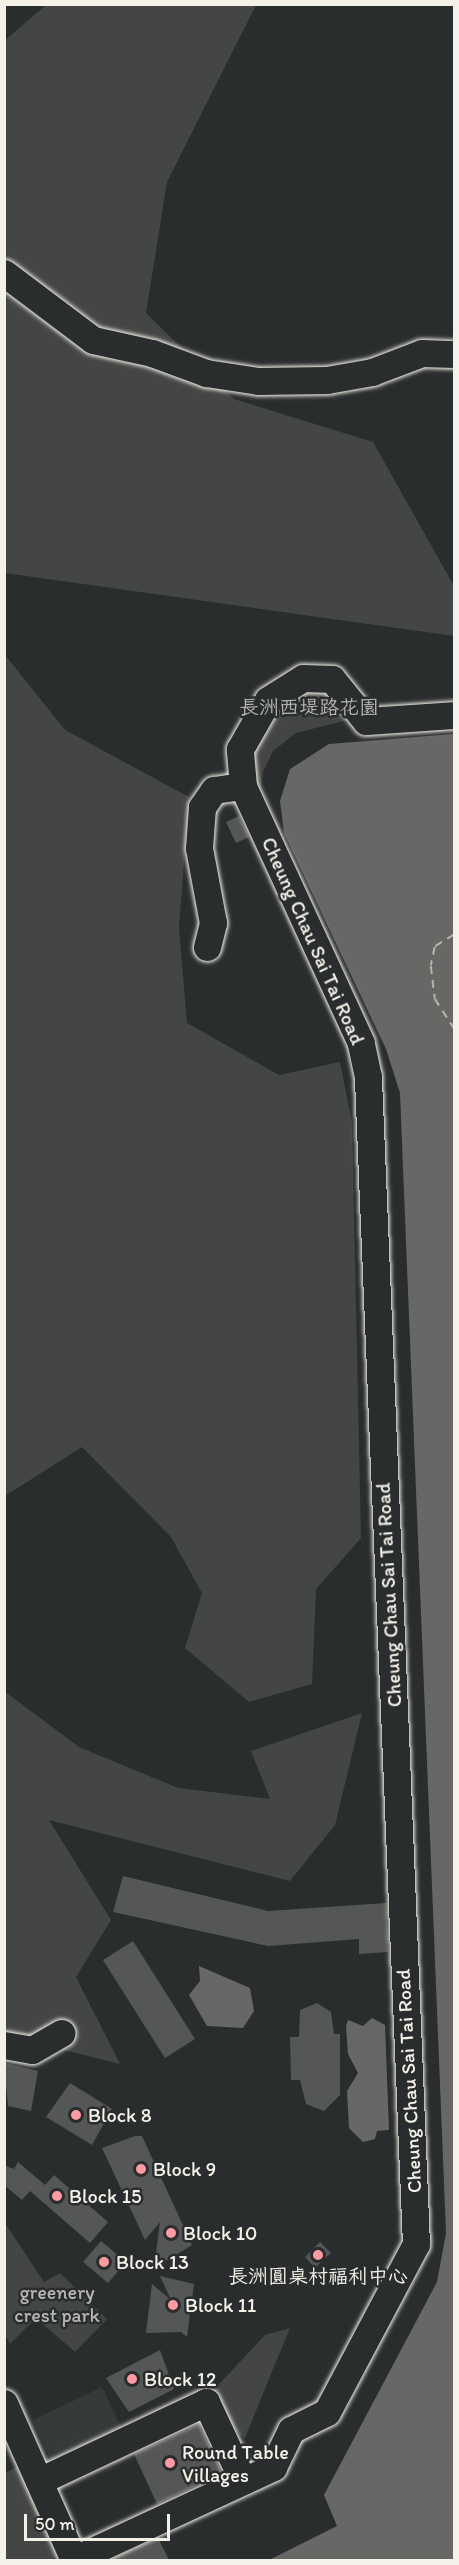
<!DOCTYPE html>
<meta charset="utf-8">
<style>
body{margin:0}
#map{position:relative;width:459px;height:2565px;overflow:hidden;background:#2a2d2e;font-family:Itim,"LXGW WenKai TC",sans-serif}
div>[style]{position:absolute}
.built>*{inset:0;background:#373a3a}
.green>*{inset:0;background:#444645}
.water>*{inset:0;background:#676866}
.ferry>*{height:1.5px;margin-top:-0.75px;transform-origin:0;background:repeating-linear-gradient(90deg,#b5b3ae 0 8px,transparent 0 14px)}
.building>*{inset:0;background:#555756}
.roads{filter:drop-shadow(0 0 2px #f4f1e8) drop-shadow(0 0 2px #f4f1e8)}
.minor>*{height:27px;margin:-13.5px;padding:0 13.5px;transform-origin:13.5px;border-radius:13.5px;background:#2a2d2e}
.dots>*{width:16px;height:16px;translate:-50% -50%;box-sizing:border-box;border:3px solid #2a2d2e;border-radius:50%}
span{translate:-50% -50%;white-space:nowrap;text-align:center;line-height:1.15;-webkit-text-stroke:5px #2a2d2e;paint-order:stroke}
.park-label{font-size:20px;color:#b6b5af}
.street-label{font-size:20px;color:#f4f1e8}
.poi-label{font-size:20px;color:#f4f1e8}
.left{translate:0 -50%;text-align:left}
.frame{position:absolute;inset:0;border:6px solid #f4f1e8;pointer-events:none}
.scale{position:absolute;left:24px;top:2514px;width:146px;height:27px;box-sizing:border-box;border:3px solid #f4f1e8;border-top:0;padding-left:8px;font-size:18px;line-height:21px;white-space:nowrap;color:#f4f1e8;-webkit-text-stroke:4px #2a2d2e;paint-order:stroke}
</style>
<div id="map">
<div class="built">
<i style="clip-path:polygon(102px 2387px,122px 2429px,52px 2462px,33px 2420px)"></i>
</div>
<div class="green">
<i style="clip-path:polygon(46px 5px,256px 5px,167px 182px,146px 313px,234px 399px,373px 442px,454px 586px,454px 636px,5px 573px,4px 41px)"></i>
<i style="clip-path:polygon(5px 655px,65px 730px,189px 797px,179px 927px,187px 1023px,279px 1075px,340px 1062px,352px 1123px,361px 1538px,316px 1589px,312px 1684px,249px 1702px,185px 1648px,202px 1593px,171px 1537px,82px 1447px,5px 1496px)"></i>
<i style="clip-path:polygon(303px 685px,329px 687px,355px 718px,296px 733px,273px 751px,263px 772px,259px 804px,251px 787px,255px 738px,276px 704px)"></i>
<i style="clip-path:polygon(4px 1691px,79px 1747px,178px 1788px,270px 1799px,251px 1751px,362px 1713px,335px 1825px,290px 1881px,49px 1820px,111px 1920px,76px 1977px,120px 2064px,5px 2035px)"></i>
<i style="clip-path:polygon(5px 2223px,44px 2282px,60px 2273px,107px 2319px,75px 2352px,36px 2318px,10px 2344px,5px 2335px)"></i>
<i style="clip-path:polygon(290px 2328px,273px 2369px,245px 2438px,215px 2413px,208px 2396px,265px 2335px)"></i>
<i style="clip-path:polygon(19px 2466px,62px 2554px,50px 2560px,5px 2560px,5px 2473px)"></i>
</div>
<div class="water">
<i style="clip-path:polygon(454px 734px,454px 2560px,269px 2560px,337px 2526px,324px 2495px,437px 2282px,446px 2233px,400px 1093px,386px 1049px,284px 833px,280px 801px,290px 769px,329px 744px)"></i>
<i style="clip-path:polygon(199px 1966px,250px 1988px,254px 2011px,243px 2028px,207px 2026px,189px 1995px,200px 1981px)"></i>
<i style="clip-path:polygon(372px 2018px,385px 2025px,389px 2130px,377px 2131px,375px 2139px,363px 2142px,349px 2128px,347px 2091px,358px 2073px,348px 2054px,346px 2026px,348px 2020px,363px 2026px)"></i>
</div>
<div class="ferry">
<i style="left:454px;top:935px;width:22px;rotate:148deg"></i>
<i style="left:435px;top:947px;width:19px;rotate:102deg"></i>
<i style="left:431px;top:966px;width:33px;rotate:83deg"></i>
<i style="left:435px;top:999px;width:35px;rotate:57deg"></i>
</div>
<div class="building">
<i style="clip-path:polygon(239px 816px,249px 837px,236px 843px,226px 822px)"></i>
<i style="clip-path:polygon(123px 1876px,268px 1911px,386px 1903px,388px 1952px,359px 1954px,359px 1939px,268px 1946px,113px 1912px)"></i>
<i style="clip-path:polygon(133px 1941px,195px 2039px,165px 2058px,103px 1960px)"></i>
<i style="clip-path:polygon(317px 2003px,331px 2012px,334px 2034px,340px 2034px,340px 2095px,324px 2111px,306px 2104px,300px 2080px,291px 2080px,290px 2037px,299px 2037px,300px 2010px)"></i>
<i style="clip-path:polygon(4px 2063px,38px 2071px,31px 2111px,8px 2106px)"></i>
<i style="clip-path:polygon(70px 2083px,112px 2109px,92px 2145px,46px 2117px)"></i>
<i style="clip-path:polygon(135px 2136px,142px 2136px,192px 2245px,154px 2268px,160px 2222px,145px 2240px,102px 2148px)"></i>
<i style="clip-path:polygon(18px 2162px,45px 2185px,54px 2175px,108px 2222px,90px 2243px,30px 2191px,22px 2200px,4px 2185px,4px 2165px,14px 2169px)"></i>
<i style="clip-path:polygon(101px 2241px,126px 2262px,108px 2283px,83px 2262px)"></i>
<i style="clip-path:polygon(320px 2242px,331px 2253px,315px 2268px,305px 2257px)"></i>
<i style="clip-path:polygon(160px 2276px,194px 2284px,187px 2337px,181px 2332px,146px 2333px,152px 2284px,171px 2300px)"></i>
<i style="clip-path:polygon(160px 2350px,174px 2389px,129px 2412px,106px 2378px)"></i>
<i style="clip-path:polygon(199px 2424px,222px 2473px,157px 2504px,134px 2454px)"></i>
<i style="clip-path:polygon(158px 2538px,169px 2560px,109px 2560px)"></i>
</div>
<div class="roads">
<div class="minor">
<i style="left:4px;top:273px;width:111px;rotate:37deg"></i>
<i style="left:93px;top:340px;width:60px;rotate:12.4deg"></i>
<i style="left:152px;top:353px;width:58px;rotate:20.3deg"></i>
<i style="left:206px;top:373px;width:53px;rotate:8.7deg"></i>
<i style="left:258px;top:381px;width:69px;rotate:-0.8deg"></i>
<i style="left:327px;top:380px;width:46px;rotate:-10.1deg"></i>
<i style="left:372px;top:372px;width:53px;rotate:-20.8deg"></i>
<i style="left:422px;top:353px;width:32px;rotate:2deg"></i>
<i style="left:207px;top:947px;width:25px;rotate:-76deg"></i>
<i style="left:213px;top:923px;width:76px;rotate:-100.6deg"></i>
<i style="left:199px;top:848px;width:41px;rotate:-85.8deg"></i>
<i style="left:202px;top:807px;width:21px;rotate:-55deg"></i>
<i style="left:214px;top:790px;width:29px;rotate:-8deg"></i>
<i style="left:4px;top:2045px;width:28px;rotate:10deg"></i>
<i style="left:32px;top:2050px;width:34px;rotate:-30deg"></i>
<i style="left:4px;top:2403px;width:172px;rotate:66deg"></i>
<i style="left:39px;top:2481px;width:185px;rotate:-25.3deg"></i>
<i style="left:206px;top:2402px;width:87px;rotate:64.9deg"></i>
<i style="left:73px;top:2560px;width:221px;rotate:-24.9deg"></i>
<i style="left:273px;top:2467px;width:41px;rotate:-64.1deg"></i>
<i style="left:291px;top:2430px;width:40px;rotate:-26.6deg"></i>
<i style="left:327px;top:2412px;width:190px;rotate:-62.1deg"></i>
<i style="left:416px;top:2244px;width:1168px;rotate:-92.36deg"></i>
<i style="left:368px;top:1077px;width:35px;rotate:-102deg"></i>
<i style="left:361px;top:1043px;width:283px;rotate:-114.7deg"></i>
<i style="left:243px;top:786px;width:37px;rotate:-95deg"></i>
<i style="left:240px;top:749px;width:56px;rotate:-60.3deg"></i>
<i style="left:268px;top:700px;width:41px;rotate:-32.2deg"></i>
<i style="left:303px;top:678px;width:29px;rotate:2deg"></i>
<i style="left:332px;top:679px;width:54px;rotate:51deg"></i>
<i style="left:366px;top:721px;width:88px;rotate:-3.9deg"></i>
</div>
</div>
<div class="dots">
<i style="left:76px;top:2115px;background:#ff9aa2"></i>
<i style="left:141px;top:2169px;background:#ff9aa2"></i>
<i style="left:57px;top:2196px;background:#ff9aa2"></i>
<i style="left:171px;top:2233px;background:#ff9aa2"></i>
<i style="left:318px;top:2255px;background:#ff9aa2"></i>
<i style="left:104px;top:2262px;background:#ff9aa2"></i>
<i style="left:173px;top:2305px;background:#ff9aa2"></i>
<i style="left:132px;top:2379px;background:#ff9aa2"></i>
<i style="left:170px;top:2463px;background:#ff9aa2"></i>
</div>
<div class="park-label">
<span style="left:309px;top:707px">長洲西堤路花園</span>
<span style="left:57px;top:2304px">greenery<br>crest park</span>
</div>
<div class="street-label">
<span style="left:313px;top:941px;rotate:66deg">Cheung Chau Sai Tai Road</span>
<span style="left:389px;top:1595px;rotate:-93deg">Cheung Chau Sai Tai Road</span>
<span style="left:409px;top:2081px;rotate:-93deg">Cheung Chau Sai Tai Road</span>
</div>
<div class="poi-label">
<span class="left" style="left:88px;top:2115px">Block 8</span>
<span class="left" style="left:153px;top:2169px">Block 9</span>
<span class="left" style="left:69px;top:2196px">Block 15</span>
<span class="left" style="left:183px;top:2233px">Block 10</span>
<span class="left" style="left:116px;top:2262px">Block 13</span>
<span style="left:318px;top:2276px">長洲圓桌村福利中心</span>
<span class="left" style="left:185px;top:2305px">Block 11</span>
<span class="left" style="left:144px;top:2379px">Block 12</span>
<span class="left" style="left:182px;top:2464px">Round Table<br>Villages</span>
</div>
<div class="frame"></div>
<div class="scale">50 m</div>
</div>
